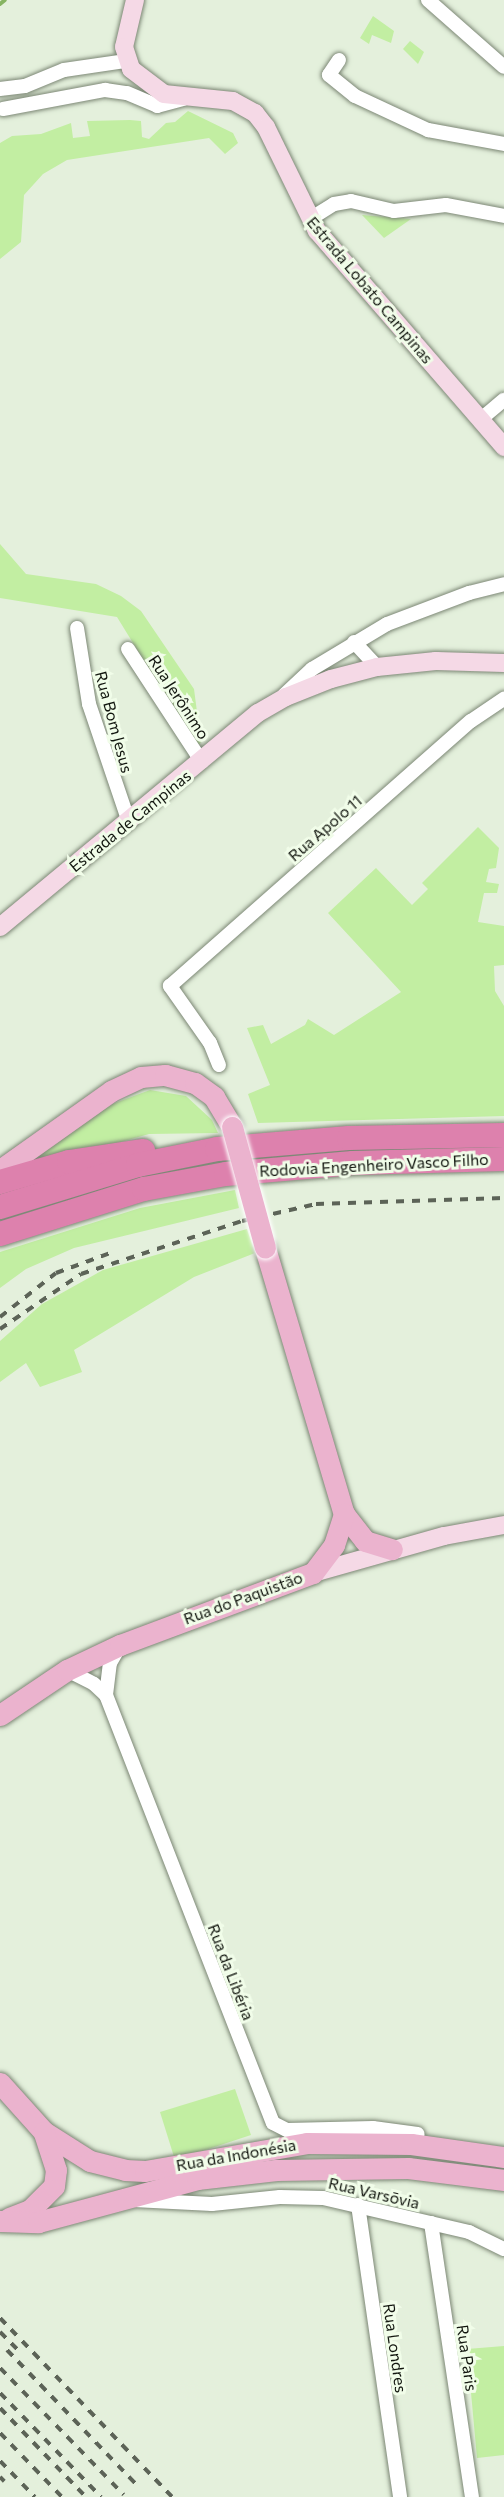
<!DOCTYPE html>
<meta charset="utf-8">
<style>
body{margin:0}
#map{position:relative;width:504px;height:2497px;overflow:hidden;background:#e4f0dc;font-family:Commissioner,sans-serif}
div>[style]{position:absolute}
.green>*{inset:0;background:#c2eea2}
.stream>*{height:4px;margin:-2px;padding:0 2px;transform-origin:2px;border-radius:2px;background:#86b462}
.roads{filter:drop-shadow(0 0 2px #7c8775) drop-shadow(0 0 2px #7c8775)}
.street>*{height:14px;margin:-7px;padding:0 7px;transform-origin:7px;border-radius:7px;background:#fff}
.secondary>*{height:18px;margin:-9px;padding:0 9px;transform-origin:9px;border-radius:9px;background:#f5d9e6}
.primary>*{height:21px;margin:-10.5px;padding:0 10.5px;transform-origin:10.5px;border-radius:10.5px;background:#ebb3ce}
.highway>*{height:24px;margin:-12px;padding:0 12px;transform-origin:12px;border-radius:12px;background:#dd81ad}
.rail>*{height:4px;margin-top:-2px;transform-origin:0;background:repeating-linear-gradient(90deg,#5c6357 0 8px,transparent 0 16px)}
.bridges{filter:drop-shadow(0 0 2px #fff) drop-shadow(0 0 2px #fff)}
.primary-bridge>*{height:21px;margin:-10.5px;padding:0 10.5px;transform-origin:10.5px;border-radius:10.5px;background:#ebb3ce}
span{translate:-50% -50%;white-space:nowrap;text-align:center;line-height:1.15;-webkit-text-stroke:6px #f1fde9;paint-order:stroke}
.street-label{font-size:16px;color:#12160f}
</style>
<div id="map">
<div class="green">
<i style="clip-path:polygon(373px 16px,394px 31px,391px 43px,372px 35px,369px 44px,360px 38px)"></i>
<i style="clip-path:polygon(410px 41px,424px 52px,418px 64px,403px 49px)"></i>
<i style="clip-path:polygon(188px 111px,233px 133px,238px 143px,225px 154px,209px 138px,67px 160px,43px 174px,24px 195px,21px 242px,0 259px,0 143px,12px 136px,41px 134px,71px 123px,73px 138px,90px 136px,87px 121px,130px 120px,141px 121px,142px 137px,149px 139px,166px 123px,175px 122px)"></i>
<i style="clip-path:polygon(362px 215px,411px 219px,384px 238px)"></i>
<i style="clip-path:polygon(0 544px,26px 574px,96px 584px,121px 596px,141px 611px,194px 689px,201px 742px,197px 747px,117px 617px,0 598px)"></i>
<i style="clip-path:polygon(478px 827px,499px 848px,496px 868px,489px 869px,486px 882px,499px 884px,497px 893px,484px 893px,478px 922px,504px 926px,504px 965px,494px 966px,495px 991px,504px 1006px,504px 1116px,258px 1123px,248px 1094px,270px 1085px,247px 1028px,263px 1025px,271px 1044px,305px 1025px,308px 1019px,334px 1035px,401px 992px,328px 913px,376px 868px,412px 905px,428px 889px,422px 883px)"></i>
<i style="clip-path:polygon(150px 1090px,186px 1096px,212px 1120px,218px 1133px,149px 1134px,8px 1174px,107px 1106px)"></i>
<i style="clip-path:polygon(235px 1190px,239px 1208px,74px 1248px,26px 1269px,0 1288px,0 1252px,140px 1208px)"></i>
<i style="clip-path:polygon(247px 1229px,255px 1253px,194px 1277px,74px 1350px,82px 1372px,40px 1387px,26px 1363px,0 1382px,0 1341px,42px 1304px,103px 1270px)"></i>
<i style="clip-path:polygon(235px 2089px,251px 2135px,175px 2160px,160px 2112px)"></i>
<i style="clip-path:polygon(504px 2346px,504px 2455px,477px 2458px,467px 2349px)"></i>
</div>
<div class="stream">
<i style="left:0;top:4px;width:6px;rotate:-39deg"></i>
</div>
<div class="roads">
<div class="street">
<i style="left:428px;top:0;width:101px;rotate:41.4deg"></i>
<i style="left:339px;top:60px;width:18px;rotate:124deg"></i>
<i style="left:329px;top:75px;width:33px;rotate:39deg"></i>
<i style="left:355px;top:96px;width:81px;rotate:25deg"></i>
<i style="left:428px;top:130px;width:77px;rotate:10.4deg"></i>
<i style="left:0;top:89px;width:25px;rotate:-7deg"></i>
<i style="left:25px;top:86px;width:42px;rotate:-22.3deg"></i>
<i style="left:64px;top:70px;width:63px;rotate:-8.3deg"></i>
<i style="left:3px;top:109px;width:104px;rotate:-10.6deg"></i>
<i style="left:105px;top:90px;width:22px;rotate:8deg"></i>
<i style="left:127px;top:93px;width:33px;rotate:23deg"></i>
<i style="left:157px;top:106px;width:28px;rotate:-15deg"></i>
<i style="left:310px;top:219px;width:28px;rotate:-32deg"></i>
<i style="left:334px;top:204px;width:17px;rotate:-10deg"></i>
<i style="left:351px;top:201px;width:44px;rotate:13.1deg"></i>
<i style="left:394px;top:211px;width:52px;rotate:-6.6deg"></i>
<i style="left:446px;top:205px;width:59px;rotate:10.7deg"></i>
<i style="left:481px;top:419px;width:30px;rotate:-40deg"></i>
<i style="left:77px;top:628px;width:77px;rotate:81deg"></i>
<i style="left:89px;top:704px;width:125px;rotate:71.3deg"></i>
<i style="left:354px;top:642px;width:34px;rotate:47deg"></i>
<i style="left:128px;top:649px;width:135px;rotate:56.8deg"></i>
<i style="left:284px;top:695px;width:38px;rotate:-43deg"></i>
<i style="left:312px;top:669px;width:87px;rotate:-31deg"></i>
<i style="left:387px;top:624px;width:88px;rotate:-20.7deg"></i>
<i style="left:469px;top:593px;width:36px;rotate:-14deg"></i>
<i style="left:219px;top:1065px;width:24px;rotate:-112deg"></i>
<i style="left:210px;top:1043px;width:70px;rotate:-125.1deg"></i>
<i style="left:170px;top:986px;width:401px;rotate:-41.4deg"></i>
<i style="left:471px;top:721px;width:40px;rotate:-34deg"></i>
<i style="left:67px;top:1670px;width:30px;rotate:27deg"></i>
<i style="left:94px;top:1684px;width:16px;rotate:43deg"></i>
<i style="left:106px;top:1695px;width:459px;rotate:68.7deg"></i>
<i style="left:273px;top:2123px;width:16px;rotate:27deg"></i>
<i style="left:287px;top:2130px;width:86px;rotate:-1.3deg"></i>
<i style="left:373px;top:2128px;width:45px;rotate:7.6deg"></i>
<i style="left:106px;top:1695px;width:32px;rotate:-83deg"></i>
<i style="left:110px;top:1663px;width:20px;rotate:-60deg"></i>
<i style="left:134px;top:2200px;width:78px;rotate:2.9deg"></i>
<i style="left:212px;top:2204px;width:68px;rotate:-5.9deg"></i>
<i style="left:280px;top:2197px;width:43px;rotate:1.3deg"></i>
<i style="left:323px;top:2198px;width:150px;rotate:13.1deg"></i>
<i style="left:469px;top:2232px;width:39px;rotate:26deg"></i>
<i style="left:358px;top:2205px;width:295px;rotate:81.8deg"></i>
<i style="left:431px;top:2223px;width:277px;rotate:81.5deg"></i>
</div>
<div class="secondary">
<i style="left:135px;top:0;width:48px;rotate:103.2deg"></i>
<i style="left:124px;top:47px;width:23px;rotate:72deg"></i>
<i style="left:131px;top:69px;width:41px;rotate:37.1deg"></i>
<i style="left:164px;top:94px;width:69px;rotate:5.8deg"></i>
<i style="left:233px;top:101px;width:25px;rotate:29deg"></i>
<i style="left:255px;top:113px;width:18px;rotate:52deg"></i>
<i style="left:266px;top:127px;width:116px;rotate:63.9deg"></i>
<i style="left:317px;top:231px;width:286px;rotate:49.1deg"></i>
<i style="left:0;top:927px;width:335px;rotate:-39.7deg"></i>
<i style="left:258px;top:713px;width:32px;rotate:-30deg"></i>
<i style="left:286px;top:697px;width:48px;rotate:-21.8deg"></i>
<i style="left:331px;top:679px;width:48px;rotate:-14.6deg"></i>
<i style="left:377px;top:667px;width:59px;rotate:-5.8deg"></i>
<i style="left:436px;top:661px;width:68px;rotate:1.7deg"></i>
<i style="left:313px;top:1573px;width:136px;rotate:-15.8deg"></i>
<i style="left:444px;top:1536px;width:61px;rotate:-10.4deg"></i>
</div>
<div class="primary">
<i style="left:0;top:1170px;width:136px;rotate:-35.4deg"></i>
<i style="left:111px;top:1091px;width:33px;rotate:-25deg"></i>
<i style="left:141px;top:1077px;width:24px;rotate:-5deg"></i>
<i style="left:165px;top:1075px;width:31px;rotate:15deg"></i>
<i style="left:195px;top:1083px;width:24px;rotate:36deg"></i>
<i style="left:214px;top:1097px;width:35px;rotate:59deg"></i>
<i style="left:265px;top:1248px;width:277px;rotate:73.5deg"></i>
<i style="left:344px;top:1514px;width:34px;rotate:52deg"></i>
<i style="left:365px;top:1541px;width:28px;rotate:17deg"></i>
<i style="left:0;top:1715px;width:81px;rotate:-33.9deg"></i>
<i style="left:67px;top:1670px;width:59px;rotate:-25.3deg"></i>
<i style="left:120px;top:1645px;width:206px;rotate:-20.5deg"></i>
<i style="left:313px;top:1573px;width:35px;rotate:-53deg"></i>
<i style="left:334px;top:1545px;width:33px;rotate:-72deg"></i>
<i style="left:0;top:2083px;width:66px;rotate:48.1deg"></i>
<i style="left:44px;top:2132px;width:54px;rotate:32.2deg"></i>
<i style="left:90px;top:2161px;width:36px;rotate:14deg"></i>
<i style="left:125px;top:2170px;width:20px;rotate:3deg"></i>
<i style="left:145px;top:2171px;width:164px;rotate:-9.8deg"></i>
<i style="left:307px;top:2143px;width:104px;rotate:0.6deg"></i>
<i style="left:411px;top:2144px;width:94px;rotate:8deg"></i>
<i style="left:9px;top:2218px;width:22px;rotate:-21deg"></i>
<i style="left:30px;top:2210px;width:34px;rotate:-45deg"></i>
<i style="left:54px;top:2186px;width:16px;rotate:-83deg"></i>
<i style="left:56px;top:2170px;width:40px;rotate:-108deg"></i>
<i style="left:0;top:2221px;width:38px;rotate:2deg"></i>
<i style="left:38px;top:2222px;width:165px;rotate:-15.1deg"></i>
<i style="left:197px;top:2179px;width:80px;rotate:-6.5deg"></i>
<i style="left:276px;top:2170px;width:132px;rotate:-0.9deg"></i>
<i style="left:408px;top:2168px;width:97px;rotate:7.1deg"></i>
</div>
<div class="highway">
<i style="left:0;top:1182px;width:72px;rotate:-16.2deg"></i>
<i style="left:69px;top:1162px;width:75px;rotate:-8.5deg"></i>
<i style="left:0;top:1207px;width:144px;rotate:-16.9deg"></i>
<i style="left:138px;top:1165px;width:81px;rotate:-11.4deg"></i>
<i style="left:217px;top:1149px;width:132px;rotate:-4.8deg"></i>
<i style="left:349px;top:1138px;width:155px;rotate:-1.1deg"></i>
<i style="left:0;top:1234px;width:151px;rotate:-17.4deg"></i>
<i style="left:144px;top:1189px;width:83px;rotate:-10.4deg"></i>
<i style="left:226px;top:1174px;width:127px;rotate:-5deg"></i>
<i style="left:353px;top:1163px;width:151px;rotate:-1.5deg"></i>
</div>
</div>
<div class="rail">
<i style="left:0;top:1317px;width:71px;rotate:-38.2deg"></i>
<i style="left:56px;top:1273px;width:61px;rotate:-20.2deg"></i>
<i style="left:0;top:1329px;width:98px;rotate:-34.2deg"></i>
<i style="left:81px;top:1274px;width:169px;rotate:-18.2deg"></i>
<i style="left:242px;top:1221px;width:76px;rotate:-12.9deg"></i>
<i style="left:316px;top:1204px;width:188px;rotate:-1.8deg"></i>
<i style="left:0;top:2318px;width:248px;rotate:46.1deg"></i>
<i style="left:0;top:2332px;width:30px;rotate:45deg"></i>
<i style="left:7px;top:2350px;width:186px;rotate:46.1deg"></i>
<i style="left:0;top:2368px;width:177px;rotate:45.7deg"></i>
<i style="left:0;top:2393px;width:145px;rotate:45.8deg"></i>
<i style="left:0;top:2408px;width:124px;rotate:46deg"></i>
<i style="left:0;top:2433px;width:89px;rotate:45.9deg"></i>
<i style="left:0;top:2461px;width:50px;rotate:45.8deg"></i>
<i style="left:0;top:2477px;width:6px;rotate:45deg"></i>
</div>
<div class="bridges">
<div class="primary-bridge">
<i style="left:232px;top:1127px;width:125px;rotate:74.7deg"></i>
</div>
</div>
<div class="street-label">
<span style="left:370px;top:290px;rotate:50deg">Estrada Lobato Campinas</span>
<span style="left:179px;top:697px;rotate:57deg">Rua Jerônimo</span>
<span style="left:114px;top:722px;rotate:75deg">Rua Bom Jesus</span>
<span style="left:130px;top:821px;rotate:-39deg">Estrada de Campinas</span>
<span style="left:325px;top:828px;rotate:-41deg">Rua Apolo 11</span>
<span style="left:374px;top:1165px;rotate:-3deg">Rodovia Engenheiro Vasco Filho</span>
<span style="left:243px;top:1598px;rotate:-20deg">Rua do Paquistão</span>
<span style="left:231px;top:1972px;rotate:69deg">Rua da Libéria</span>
<span style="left:236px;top:2155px;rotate:-10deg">Rua da Indonésia</span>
<span style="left:374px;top:2193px;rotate:13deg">Rua Varsōvia</span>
<span style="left:395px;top:2348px;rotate:82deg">Rua Londres</span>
<span style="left:467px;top:2358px;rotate:82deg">Rua Paris</span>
</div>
</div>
